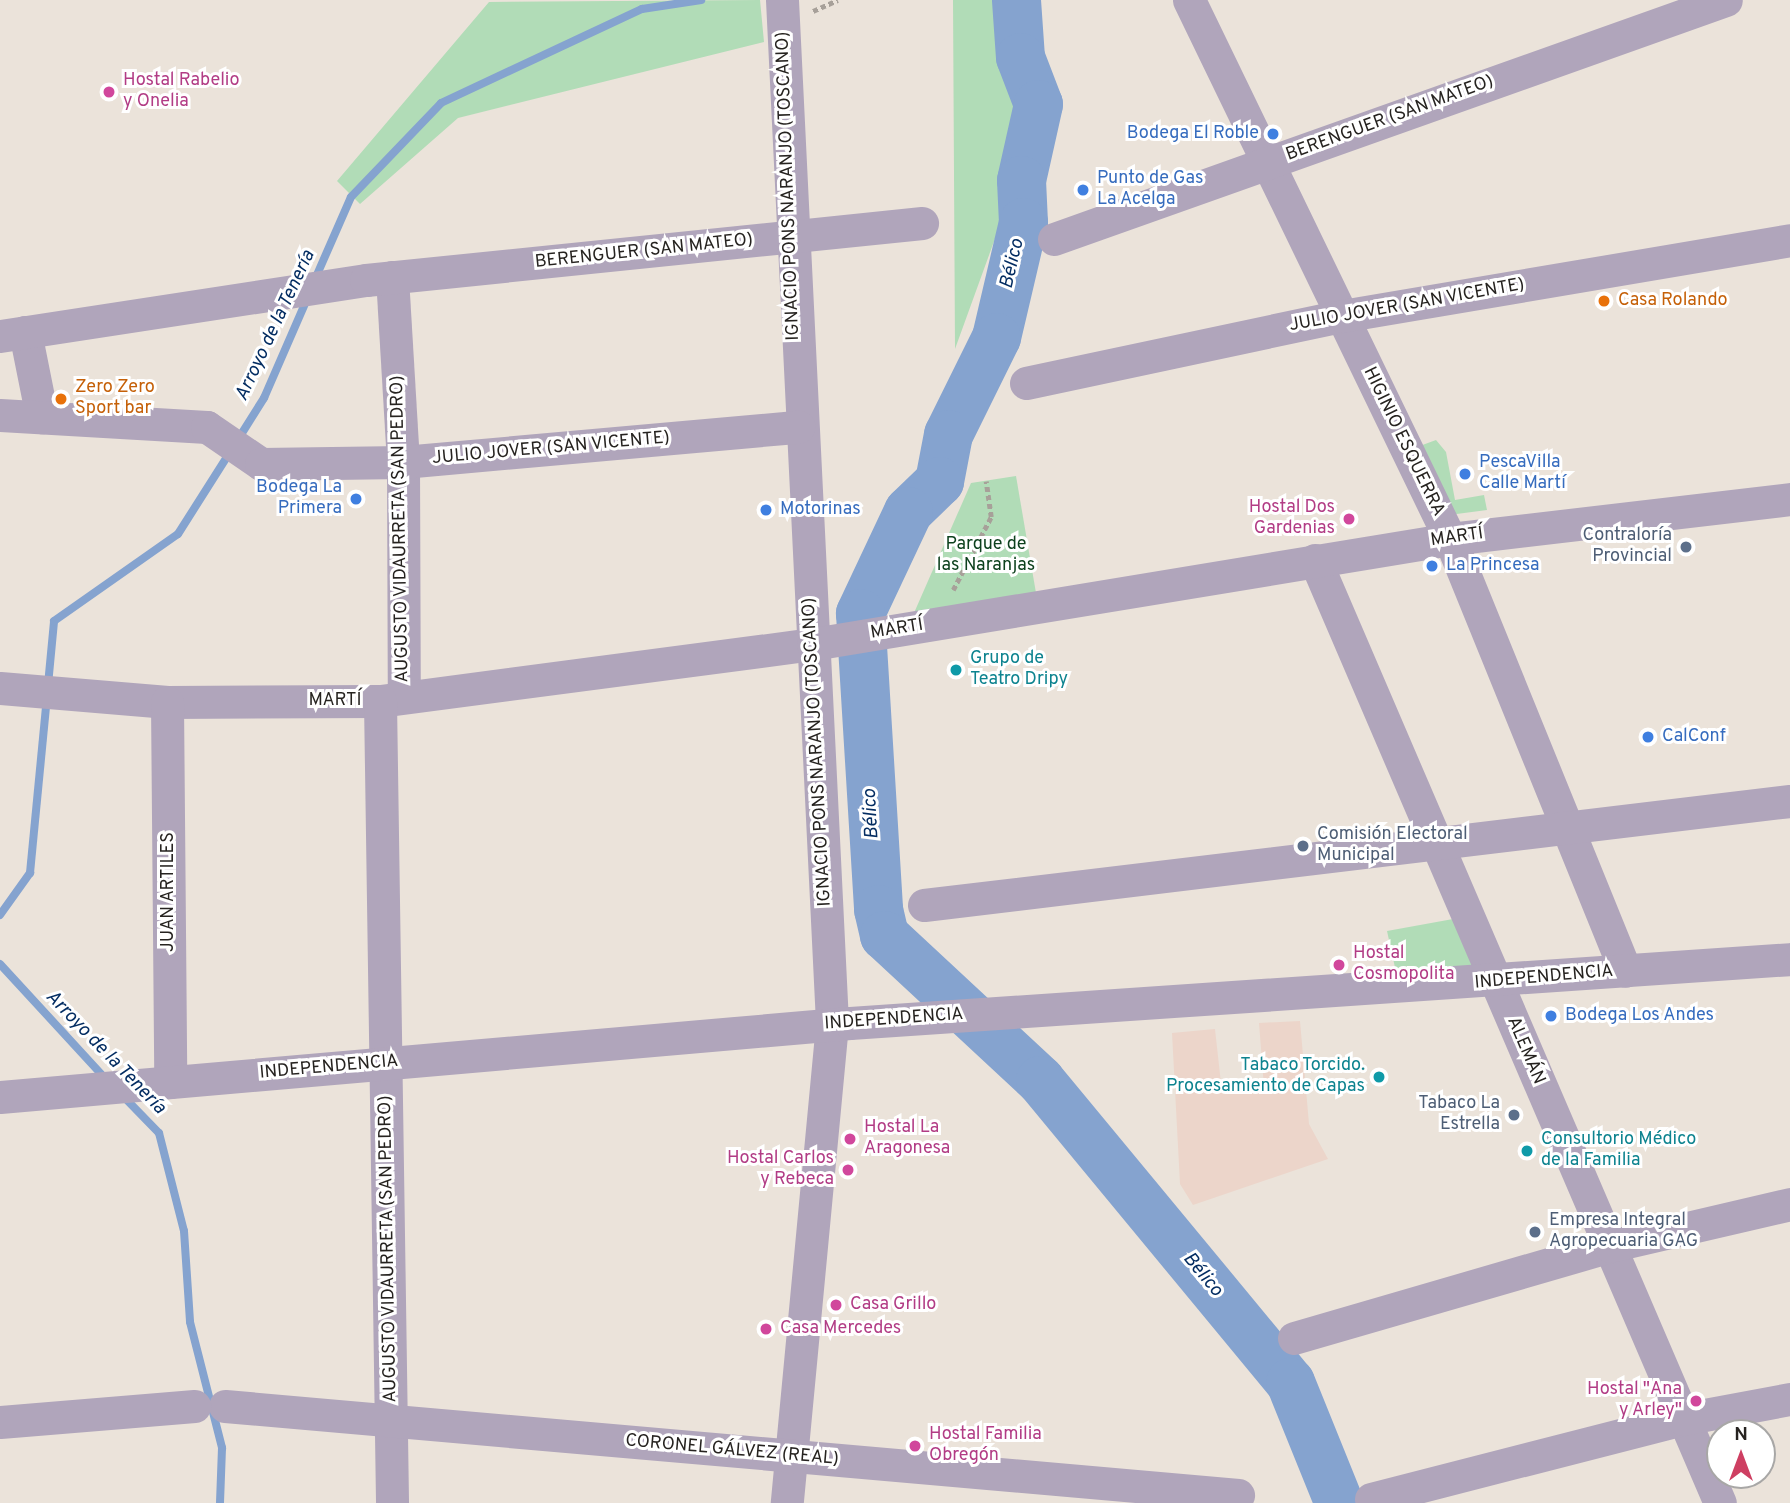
<!DOCTYPE html>
<meta charset="utf-8">
<style>
body{margin:0}
#map{position:relative;width:1790px;height:1503px;overflow:hidden;background:#ebe3da;font-family:Overpass,sans-serif}
div>[style]{position:absolute}
.industrial>*{inset:0;background:#ecd5ca}
.green>*{inset:0;background:#b1dcb7}
.stream>*{height:8px;margin:-4px;padding:0 4px;transform-origin:4px;border-radius:4px;background:#85a3cf}
.river>*{height:49px;margin:-24.5px;padding:0 24.5px;transform-origin:24.5px;border-radius:24.5px;background:#85a3cf}
.path>*{height:4.5px;margin-top:-2.25px;transform-origin:0;background:repeating-linear-gradient(90deg,#a7a099 0 5px,transparent 0 8.5px)}
.minor>*{height:33px;margin:-16.5px;padding:0 16.5px;transform-origin:16.5px;border-radius:16.5px;background:#b0a5bb}
.dots>*{width:19px;height:19px;translate:-50% -50%;box-sizing:border-box;border:4px solid #fff;border-radius:50%}
span{translate:-50% -50%;white-space:nowrap;text-align:center;line-height:1.15;-webkit-text-stroke:6px #fff;paint-order:stroke}
.hotel-label{font-size:18px;color:#b23c85}
.left{translate:0 -50%;text-align:left}
.right{translate:-100% -50%;text-align:right}
.street-label{font-size:18px;color:#262320}
.shop-label{font-size:18px;color:#366cbe}
.food-label{font-size:18px;color:#c56008}
.service-label{font-size:18px;color:#4e5e75}
.park-label{font-size:18px;color:#0d411d}
.culture-label{font-size:18px;color:#0d838f}
.water-label{font-size:19px;color:#042d62;font-style:italic}
.north{position:absolute;left:1706px;top:1419px;width:70px;height:70px;box-sizing:border-box;background:#fff;border:2px solid #a8a7a6;border-radius:50%;rotate:0deg;font-size:19px;font-weight:700;line-height:28px;text-align:center;color:#262320}
.north::after{content:'';display:block;margin:auto;width:24px;height:32px;background:#ce3f62;clip-path:polygon(50% 0,100% 100%,50% 72%,0 100%)}
</style>
<div id="map">
<div class="industrial">
<i style="clip-path:polygon(1300px 1021px,1309px 1124px,1328px 1159px,1193px 1205px,1180px 1184px,1172px 1033px,1215px 1029px,1222px 1092px,1254px 1089px,1264px 1087px,1259px 1023px)"></i>
</div>
<div class="green">
<i style="clip-path:polygon(760px 0,764px 42px,458px 118px,360px 204px,337px 181px,489px 2px)"></i>
<i style="clip-path:polygon(953px 0,1007px 0,1012px 59px,1023px 84px,1023px 143px,1007px 167px,1005px 211px,955px 349px)"></i>
<i style="clip-path:polygon(1436px 440px,1446px 452px,1455px 500px,1484px 495px,1487px 510px,1449px 515px,1417px 447px)"></i>
<i style="clip-path:polygon(1016px 476px,1036px 593px,914px 613px,971px 483px)"></i>
<i style="clip-path:polygon(1453px 919px,1476px 968px,1396px 972px,1387px 931px)"></i>
</div>
<div class="stream">
<i style="left:316px;top:277px;width:87px;rotate:-66.4deg"></i>
<i style="left:351px;top:197px;width:130px;rotate:-46.2deg"></i>
<i style="left:441px;top:103px;width:222px;rotate:-25.1deg"></i>
<i style="left:642px;top:9px;width:60px;rotate:-8.7deg"></i>
<i style="left:237px;top:441px;width:51px;rotate:-57.9deg"></i>
<i style="left:264px;top:398px;width:108px;rotate:-66.5deg"></i>
<i style="left:48px;top:685px;width:64px;rotate:-84.6deg"></i>
<i style="left:54px;top:621px;width:151px;rotate:-35.1deg"></i>
<i style="left:178px;top:534px;width:97px;rotate:-57.6deg"></i>
<i style="left:0;top:915px;width:52px;rotate:-54.5deg"></i>
<i style="left:30px;top:873px;width:176px;rotate:-84.5deg"></i>
<i style="left:0;top:964px;width:155px;rotate:47.4deg"></i>
<i style="left:122px;top:1095px;width:53px;rotate:45.8deg"></i>
<i style="left:159px;top:1133px;width:101px;rotate:75.7deg"></i>
<i style="left:184px;top:1231px;width:91px;rotate:86.2deg"></i>
<i style="left:190px;top:1322px;width:130px;rotate:75.7deg"></i>
<i style="left:222px;top:1448px;width:55px;rotate:92.1deg"></i>
</div>
<div class="river">
<i style="left:1016px;top:0;width:57px;rotate:86deg"></i>
<i style="left:1020px;top:57px;width:50px;rotate:69deg"></i>
<i style="left:1038px;top:104px;width:78px;rotate:102.6deg"></i>
<i style="left:1021px;top:180px;width:42px;rotate:87.3deg"></i>
<i style="left:1023px;top:222px;width:118px;rotate:103.2deg"></i>
<i style="left:996px;top:337px;width:108px;rotate:116.3deg"></i>
<i style="left:948px;top:434px;width:48px;rotate:100.8deg"></i>
<i style="left:939px;top:481px;width:43px;rotate:135.9deg"></i>
<i style="left:908px;top:511px;width:113px;rotate:115.2deg"></i>
<i style="left:860px;top:613px;width:297px;rotate:86.5deg"></i>
<i style="left:878px;top:909px;width:27px;rotate:77deg"></i>
<i style="left:884px;top:935px;width:213px;rotate:42.9deg"></i>
<i style="left:1040px;top:1080px;width:392px;rotate:50.4deg"></i>
<i style="left:1290px;top:1382px;width:131px;rotate:68deg"></i>
</div>
<div class="path">
<i style="left:813px;top:11px;width:27px;rotate:-24deg"></i>
<i style="left:953px;top:590px;width:82px;rotate:-62.5deg"></i>
<i style="left:991px;top:517px;width:36px;rotate:-98deg"></i>
</div>
<div class="minor">
<i style="left:782px;top:0;width:1025px;rotate:87.2deg"></i>
<i style="left:832px;top:1024px;width:481px;rotate:95.4deg"></i>
<i style="left:1189px;top:0;width:599px;rotate:64.16deg"></i>
<i style="left:1450px;top:539px;width:466px;rotate:67.9deg"></i>
<i style="left:1054px;top:239px;width:713px;rotate:-19.58deg"></i>
<i style="left:392px;top:277px;width:185px;rotate:86.6deg"></i>
<i style="left:403px;top:462px;width:235px;rotate:89.8deg"></i>
<i style="left:25px;top:332px;width:87px;rotate:78.7deg"></i>
<i style="left:0;top:336px;width:370px;rotate:-8.7deg"></i>
<i style="left:366px;top:280px;width:559px;rotate:-5.85deg"></i>
<i style="left:1026px;top:383px;width:323px;rotate:-12deg"></i>
<i style="left:1342px;top:316px;width:454px;rotate:-9.6deg"></i>
<i style="left:0;top:415px;width:207px;rotate:3.3deg"></i>
<i style="left:207px;top:427px;width:65px;rotate:34.4deg"></i>
<i style="left:261px;top:464px;width:142px;rotate:-0.8deg"></i>
<i style="left:403px;top:462px;width:397px;rotate:-5.1deg"></i>
<i style="left:1315px;top:560px;width:1026px;rotate:66.76deg"></i>
<i style="left:0;top:688px;width:168px;rotate:4.8deg"></i>
<i style="left:167px;top:702px;width:213px;rotate:-0.3deg"></i>
<i style="left:380px;top:701px;width:437px;rotate:-7.5deg"></i>
<i style="left:813px;top:644px;width:646px;rotate:-9.36deg"></i>
<i style="left:1450px;top:539px;width:342px;rotate:-6.7deg"></i>
<i style="left:380px;top:701px;width:802px;rotate:89.14deg"></i>
<i style="left:167px;top:702px;width:380px;rotate:89.5deg"></i>
<i style="left:924px;top:905px;width:872px;rotate:-6.85deg"></i>
<i style="left:0;top:1097px;width:853px;rotate:-4.98deg"></i>
<i style="left:850px;top:1023px;width:942px;rotate:-3.89deg"></i>
<i style="left:1294px;top:1338px;width:329px;rotate:-16.2deg"></i>
<i style="left:1610px;top:1246px;width:185px;rotate:-13.1deg"></i>
<i style="left:225px;top:1406px;width:1017px;rotate:5.02deg"></i>
<i style="left:0;top:1422px;width:195px;rotate:-4.7deg"></i>
<i style="left:1371px;top:1499px;width:322px;rotate:-14.4deg"></i>
<i style="left:1683px;top:1419px;width:109px;rotate:-10.6deg"></i>
</div>
<div class="dots">
<i style="left:109px;top:92px;background:#d1479c"></i>
<i style="left:1273px;top:134px;background:#3f7fe0"></i>
<i style="left:1083px;top:190px;background:#3f7fe0"></i>
<i style="left:1604px;top:301px;background:#e8710a"></i>
<i style="left:61px;top:399px;background:#e8710a"></i>
<i style="left:1465px;top:474px;background:#3f7fe0"></i>
<i style="left:356px;top:499px;background:#3f7fe0"></i>
<i style="left:766px;top:510px;background:#3f7fe0"></i>
<i style="left:1349px;top:519px;background:#d1479c"></i>
<i style="left:1686px;top:547px;background:#5c6f8a"></i>
<i style="left:1432px;top:566px;background:#3f7fe0"></i>
<i style="left:956px;top:670px;background:#0f9aa8"></i>
<i style="left:1648px;top:737px;background:#3f7fe0"></i>
<i style="left:1303px;top:846px;background:#5c6f8a"></i>
<i style="left:1339px;top:965px;background:#d1479c"></i>
<i style="left:1551px;top:1016px;background:#3f7fe0"></i>
<i style="left:1379px;top:1077px;background:#0f9aa8"></i>
<i style="left:1514px;top:1115px;background:#5c6f8a"></i>
<i style="left:850px;top:1139px;background:#d1479c"></i>
<i style="left:1527px;top:1151px;background:#0f9aa8"></i>
<i style="left:848px;top:1170px;background:#d1479c"></i>
<i style="left:1535px;top:1232px;background:#5c6f8a"></i>
<i style="left:836px;top:1305px;background:#d1479c"></i>
<i style="left:766px;top:1329px;background:#d1479c"></i>
<i style="left:1696px;top:1401px;background:#d1479c"></i>
<i style="left:915px;top:1446px;background:#d1479c"></i>
</div>
<div class="hotel-label">
<span class="left" style="left:123px;top:92px">Hostal Rabelio<br>y Onelia</span>
<span class="right" style="left:1335px;top:519px">Hostal Dos<br>Gardenias</span>
<span class="left" style="left:1353px;top:965px">Hostal<br>Cosmopolita</span>
<span class="left" style="left:864px;top:1139px">Hostal La<br>Aragonesa</span>
<span class="right" style="left:834px;top:1170px">Hostal Carlos<br>y Rebeca</span>
<span class="left" style="left:850px;top:1305px">Casa Grillo</span>
<span class="left" style="left:780px;top:1329px">Casa Mercedes</span>
<span class="right" style="left:1682px;top:1401px">Hostal "Ana<br>y Arley"</span>
<span class="left" style="left:929px;top:1446px">Hostal Familia<br>Obregón</span>
</div>
<div class="street-label">
<span style="left:1390px;top:119px;rotate:-20deg">BERENGUER (SAN MATEO)</span>
<span style="left:789px;top:186px;rotate:-92deg">IGNACIO PONS NARANJO (TOSCANO)</span>
<span style="left:644px;top:252px;rotate:-6deg">BERENGUER (SAN MATEO)</span>
<span style="left:1407px;top:306px;rotate:-10deg">JULIO JOVER (SAN VICENTE)</span>
<span style="left:1403px;top:442px;rotate:64deg">HIGINIO ESQUERRA</span>
<span style="left:551px;top:449px;rotate:-5deg">JULIO JOVER (SAN VICENTE)</span>
<span style="left:401px;top:529px;rotate:-91deg">AUGUSTO VIDAURRETA (SAN PEDRO)</span>
<span style="left:1457px;top:538px;rotate:-8deg">MARTÍ</span>
<span style="left:897px;top:630px;rotate:-9deg">MARTÍ</span>
<span style="left:335px;top:701px">MARTÍ</span>
<span style="left:818px;top:752px;rotate:-93deg">IGNACIO PONS NARANJO (TOSCANO)</span>
<span style="left:169px;top:892px;rotate:-90deg">JUAN ARTILES</span>
<span style="left:1544px;top:978px;rotate:-5deg">INDEPENDENCIA</span>
<span style="left:894px;top:1020px;rotate:-4deg">INDEPENDENCIA</span>
<span style="left:1525px;top:1051px;rotate:67deg">ALEMÁN</span>
<span style="left:329px;top:1068px;rotate:-5deg">INDEPENDENCIA</span>
<span style="left:389px;top:1249px;rotate:-91deg">AUGUSTO VIDAURRETA (SAN PEDRO)</span>
<span style="left:732px;top:1451px;rotate:5deg">CORONEL GÁLVEZ (REAL)</span>
</div>
<div class="shop-label">
<span class="right" style="left:1259px;top:134px">Bodega El Roble</span>
<span class="left" style="left:1097px;top:190px">Punto de Gas<br>La Acelga</span>
<span class="left" style="left:1479px;top:474px">PescaVilla<br>Calle Martí</span>
<span class="right" style="left:342px;top:499px">Bodega La<br>Primera</span>
<span class="left" style="left:780px;top:510px">Motorinas</span>
<span class="left" style="left:1446px;top:566px">La Princesa</span>
<span class="left" style="left:1662px;top:737px">CalConf</span>
<span class="left" style="left:1565px;top:1016px">Bodega Los Andes</span>
</div>
<div class="food-label">
<span class="left" style="left:1618px;top:301px">Casa Rolando</span>
<span class="left" style="left:75px;top:399px">Zero Zero<br>Sport bar</span>
</div>
<div class="service-label">
<span class="right" style="left:1672px;top:547px">Contraloría<br>Provincial</span>
<span class="left" style="left:1317px;top:846px">Comisión Electoral<br>Municipal</span>
<span class="right" style="left:1500px;top:1115px">Tabaco La<br>Estrella</span>
<span class="left" style="left:1549px;top:1232px">Empresa Integral<br>Agropecuaria GAG</span>
</div>
<div class="park-label">
<span style="left:986px;top:556px">Parque de<br>las Naranjas</span>
</div>
<div class="culture-label">
<span class="left" style="left:970px;top:670px">Grupo de<br>Teatro Dripy</span>
<span class="right" style="left:1365px;top:1077px">Tabaco Torcido.<br>Procesamiento de Capas</span>
<span class="left" style="left:1541px;top:1151px">Consultorio Médico<br>de la Familia</span>
</div>
<div class="water-label">
<span style="left:1013px;top:264px;rotate:-77deg">Bélico</span>
<span style="left:276px;top:326px;rotate:-65deg">Arroyo de la Tenería</span>
<span style="left:872px;top:814px;rotate:-93deg">Bélico</span>
<span style="left:105px;top:1053px;rotate:46deg">Arroyo de la Tenería</span>
<span style="left:1202px;top:1275px;rotate:50deg">Bélico</span>
</div>
<div class="north">N</div>
</div>
